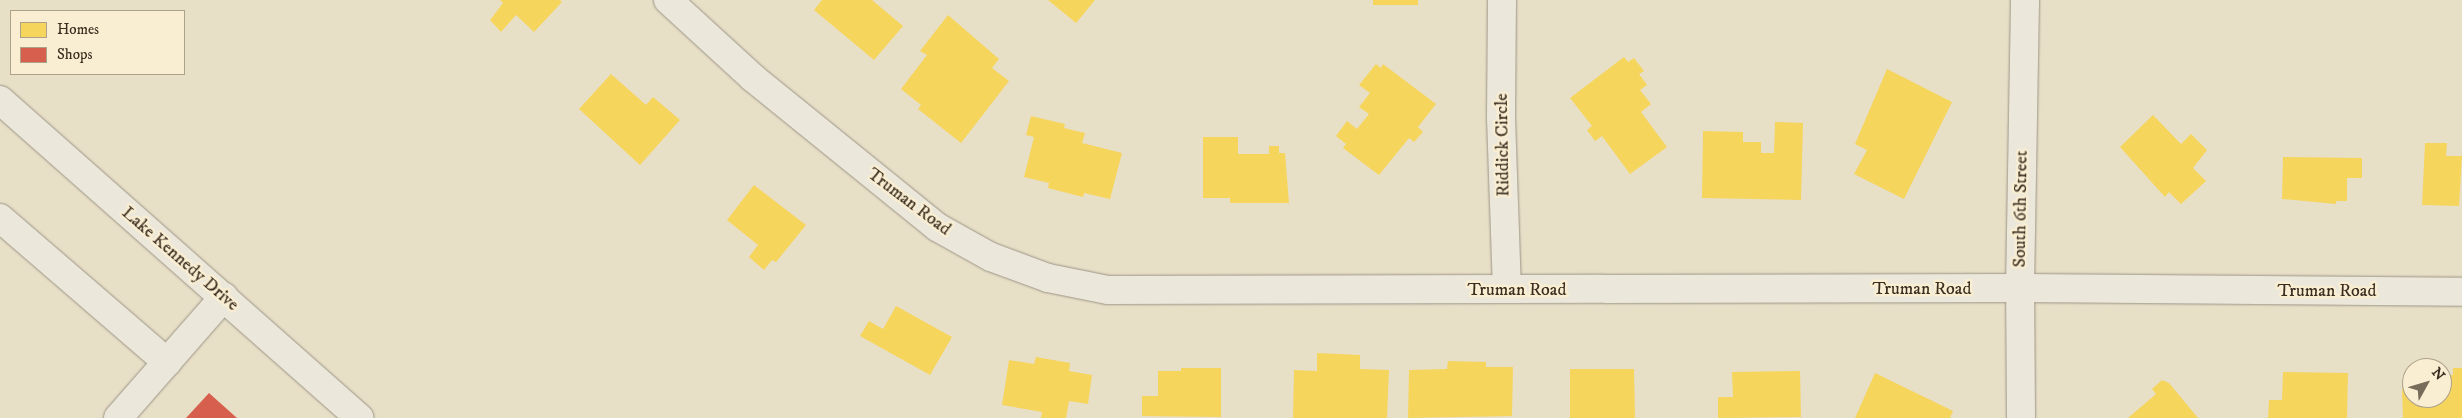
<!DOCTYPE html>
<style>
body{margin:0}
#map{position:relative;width:2462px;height:418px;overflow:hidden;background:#e8dfc7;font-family:"IM FELL DW Pica",serif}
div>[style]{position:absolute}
.homes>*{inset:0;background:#f6d55c}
.shops>*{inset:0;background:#d6604d}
.roads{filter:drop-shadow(0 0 1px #9c9586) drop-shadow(0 0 1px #9c9586)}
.minor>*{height:28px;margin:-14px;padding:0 14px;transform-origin:14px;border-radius:14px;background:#ebe7db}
span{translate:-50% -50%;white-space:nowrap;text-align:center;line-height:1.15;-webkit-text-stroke:5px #f9eed2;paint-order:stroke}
.street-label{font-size:18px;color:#3a2d1f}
.legend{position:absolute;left:10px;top:10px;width:175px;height:65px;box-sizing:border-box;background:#f9eed2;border:1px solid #ada18a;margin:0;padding:6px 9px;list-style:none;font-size:15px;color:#3a2d1f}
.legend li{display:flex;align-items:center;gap:10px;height:25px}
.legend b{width:25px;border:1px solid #ada18a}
.north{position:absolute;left:2402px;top:358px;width:50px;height:50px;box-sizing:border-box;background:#f9eed2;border:1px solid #ada18a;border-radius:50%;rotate:51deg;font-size:14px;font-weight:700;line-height:20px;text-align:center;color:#3a2d1f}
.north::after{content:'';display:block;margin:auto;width:18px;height:22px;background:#776b5a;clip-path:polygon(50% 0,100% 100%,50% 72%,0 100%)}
</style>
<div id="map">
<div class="homes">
<i style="clip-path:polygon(500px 0,560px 0,562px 2px,534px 32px,516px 15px,501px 32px,490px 20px,503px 3px)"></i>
<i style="clip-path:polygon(822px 0,872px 0,903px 26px,874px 60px,814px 10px)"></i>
<i style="clip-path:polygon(1048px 0,1095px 0,1076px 23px)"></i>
<i style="clip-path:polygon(1373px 0,1418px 0,1418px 5px,1373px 5px)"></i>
<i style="clip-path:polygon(948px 15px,999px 59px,992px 68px,1009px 81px,961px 143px,918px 109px,921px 105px,901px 89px,927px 55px,920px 51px)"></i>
<i style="clip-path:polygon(1624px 57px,1628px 62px,1634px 58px,1644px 71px,1639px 74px,1647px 85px,1640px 90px,1651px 104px,1641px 112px,1667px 147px,1630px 174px,1602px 136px,1595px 141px,1587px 130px,1592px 126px,1570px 98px)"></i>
<i style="clip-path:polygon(1376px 64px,1381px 68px,1383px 64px,1436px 104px,1418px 127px,1423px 132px,1414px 142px,1409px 138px,1379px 175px,1343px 148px,1346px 144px,1336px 136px,1347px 121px,1357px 129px,1369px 114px,1359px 107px,1370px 93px,1359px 85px)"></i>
<i style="clip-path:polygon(1887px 69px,1952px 102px,1904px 199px,1854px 174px,1867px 150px,1855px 144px)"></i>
<i style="clip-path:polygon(611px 74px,646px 105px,653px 97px,680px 120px,640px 165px,579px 109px)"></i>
<i style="clip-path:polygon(2153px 115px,2181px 144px,2191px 134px,2207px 150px,2193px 168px,2206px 181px,2181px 204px,2169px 192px,2165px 197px,2120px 147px)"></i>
<i style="clip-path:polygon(1031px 116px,1065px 124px,1064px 128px,1085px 133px,1082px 143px,1122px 153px,1110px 199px,1084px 193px,1083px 197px,1048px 188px,1049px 183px,1024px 177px,1034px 137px,1026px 135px)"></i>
<i style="clip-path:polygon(1775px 122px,1803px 123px,1801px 200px,1702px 198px,1703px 131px,1743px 132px,1743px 142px,1761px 142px,1761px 153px,1774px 153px)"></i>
<i style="clip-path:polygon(1203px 137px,1238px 137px,1238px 154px,1269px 154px,1269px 146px,1279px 146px,1279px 153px,1285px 153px,1289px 203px,1230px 203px,1230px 198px,1203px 198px)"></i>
<i style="clip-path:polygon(2425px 143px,2447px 143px,2446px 156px,2462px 156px,2459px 206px,2422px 205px)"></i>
<i style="clip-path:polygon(2283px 157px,2362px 158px,2362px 178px,2347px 178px,2347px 201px,2336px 201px,2336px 204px,2282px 199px)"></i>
<i style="clip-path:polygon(754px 185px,806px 225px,776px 262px,772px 260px,764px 270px,749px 257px,758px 245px,727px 220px)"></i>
<i style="clip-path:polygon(896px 306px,952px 337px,930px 375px,860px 336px,869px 321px,883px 329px)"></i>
<i style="clip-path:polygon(1317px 353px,1360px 355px,1360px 369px,1389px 370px,1387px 418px,1293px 418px,1294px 370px,1317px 371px)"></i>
<i style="clip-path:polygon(1036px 357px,1070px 363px,1069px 371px,1092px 375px,1088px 404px,1069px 401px,1066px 418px,1041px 418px,1042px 412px,1002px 405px,1009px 360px,1034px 364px)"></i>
<i style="clip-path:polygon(1448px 361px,1486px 362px,1486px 367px,1513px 367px,1512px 416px,1408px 418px,1409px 370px,1447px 369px)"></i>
<i style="clip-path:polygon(1181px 368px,1221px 368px,1221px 417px,1142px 416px,1142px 396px,1158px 396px,1158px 371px,1181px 371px)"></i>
<i style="clip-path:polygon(2453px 368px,2462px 368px,2462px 418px,2403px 418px,2402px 389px,2412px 389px,2412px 398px,2442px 398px,2442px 375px,2453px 375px)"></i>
<i style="clip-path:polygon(1570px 369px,1634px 369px,1635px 418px,1570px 418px)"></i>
<i style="clip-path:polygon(1800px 371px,1801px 417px,1718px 418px,1718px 397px,1733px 397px,1732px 372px)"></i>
<i style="clip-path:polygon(2283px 372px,2348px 373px,2347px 418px,2268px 418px,2269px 400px,2282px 400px)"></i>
<i style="clip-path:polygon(1875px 373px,1953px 411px,1950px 418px,1855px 418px)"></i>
<i style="clip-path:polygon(2162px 380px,2169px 383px,2198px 418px,2128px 418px,2156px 394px,2152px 389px)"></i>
</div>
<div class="shops">
<i style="clip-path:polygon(209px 393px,237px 418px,186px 418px)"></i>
</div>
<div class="roads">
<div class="minor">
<i style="left:668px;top:0;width:115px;rotate:42.5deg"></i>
<i style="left:753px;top:78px;width:237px;rotate:39deg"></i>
<i style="left:937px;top:227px;width:62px;rotate:29.1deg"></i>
<i style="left:991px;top:257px;width:61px;rotate:20.2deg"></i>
<i style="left:1048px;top:278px;width:61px;rotate:11.3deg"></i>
<i style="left:1108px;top:290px;width:912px;rotate:-0.13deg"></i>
<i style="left:2020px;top:288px;width:442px;rotate:0.5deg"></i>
<i style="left:1502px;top:0;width:118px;rotate:90.5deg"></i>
<i style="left:1501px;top:118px;width:171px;rotate:88deg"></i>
<i style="left:0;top:100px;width:480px;rotate:41.5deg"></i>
<i style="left:0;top:218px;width:221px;rotate:40.8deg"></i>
<i style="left:118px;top:418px;width:161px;rotate:-48.8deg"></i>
<i style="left:2021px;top:418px;width:130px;rotate:-90.4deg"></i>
<i style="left:2020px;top:288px;width:288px;rotate:-89deg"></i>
</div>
</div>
<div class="street-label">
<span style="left:1503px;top:145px;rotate:-91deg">Riddick Circle</span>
<span style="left:909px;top:202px;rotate:37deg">Truman Road</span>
<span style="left:2021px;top:209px;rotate:-89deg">South 6th Street</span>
<span style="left:180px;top:259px;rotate:41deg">Lake Kennedy Drive</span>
<span style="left:1922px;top:289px">Truman Road</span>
<span style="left:1517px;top:290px">Truman Road</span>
<span style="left:2327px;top:291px">Truman Road</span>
</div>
<ul class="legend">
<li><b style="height:14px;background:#f6d55c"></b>Homes</li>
<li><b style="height:14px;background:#d6604d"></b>Shops</li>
</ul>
<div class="north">N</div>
</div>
